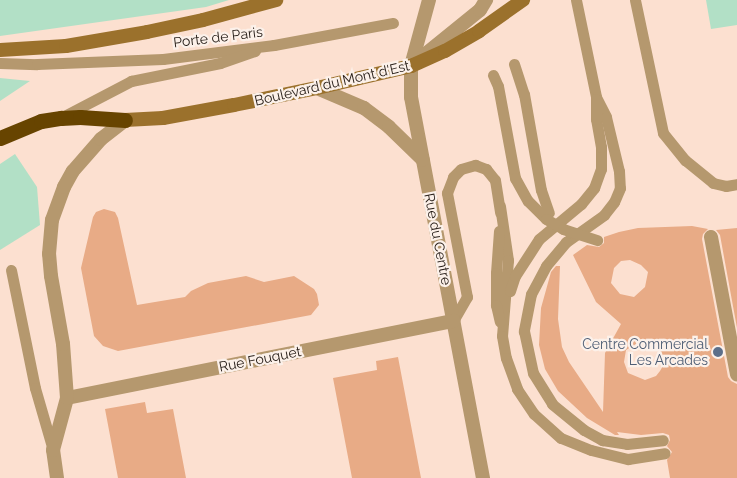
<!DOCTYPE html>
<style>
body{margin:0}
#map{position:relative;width:737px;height:478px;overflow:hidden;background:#fce0d0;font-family:Raleway,sans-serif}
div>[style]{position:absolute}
.green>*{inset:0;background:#b2e0c6}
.building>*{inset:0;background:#e8ab86}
.service>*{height:11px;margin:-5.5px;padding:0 5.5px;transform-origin:5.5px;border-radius:5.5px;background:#b5986e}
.pedestrian>*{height:14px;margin:-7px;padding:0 7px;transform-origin:7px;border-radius:7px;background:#b5986e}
.minor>*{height:14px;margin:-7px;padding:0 7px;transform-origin:7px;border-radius:7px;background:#b5986e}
.secondary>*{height:14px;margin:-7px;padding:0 7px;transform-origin:7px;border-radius:7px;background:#9b712c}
.motorway>*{height:15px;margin:-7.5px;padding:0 7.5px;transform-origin:7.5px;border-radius:7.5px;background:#674400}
.service-bridge>*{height:11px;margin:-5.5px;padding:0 5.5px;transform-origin:5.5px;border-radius:5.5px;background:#b5986e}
.dots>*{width:14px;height:14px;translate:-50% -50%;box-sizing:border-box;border:2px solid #fcf1ea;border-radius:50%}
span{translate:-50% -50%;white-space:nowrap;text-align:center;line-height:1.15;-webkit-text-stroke:4.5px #fcf1ea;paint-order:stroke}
.street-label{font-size:14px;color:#231a14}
.service-label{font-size:14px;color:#4e5e75}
.right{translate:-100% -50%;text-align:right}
</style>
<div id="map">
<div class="green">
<i style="clip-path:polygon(0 0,229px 0,206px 7px,0 36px)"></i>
<i style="clip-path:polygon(706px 0,737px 0,737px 25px,711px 29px)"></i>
<i style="clip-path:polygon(0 78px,30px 81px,0 101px)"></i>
<i style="clip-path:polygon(15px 154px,37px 187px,40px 225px,0 250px,0 164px)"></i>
</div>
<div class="building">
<i style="clip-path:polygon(104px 209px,115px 212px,118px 218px,137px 305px,185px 297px,191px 291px,208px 283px,246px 276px,264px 282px,294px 276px,314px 289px,317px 294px,319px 305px,311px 315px,118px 351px,103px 346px,94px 336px,81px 268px,93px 217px,96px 212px)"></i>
<i style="clip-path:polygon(evenodd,692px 226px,708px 229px,703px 234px,702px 239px,728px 377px,731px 381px,737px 384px,737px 478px,670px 478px,667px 460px,672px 452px,667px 446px,670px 440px,669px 435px,663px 433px,641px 435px,617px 432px,619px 435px,615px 435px,587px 418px,558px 391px,545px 369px,539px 345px,541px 308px,551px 272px,556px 266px,560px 266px,558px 319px,562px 347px,569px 362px,603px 412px,605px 353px,621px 324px,596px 302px,573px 255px,587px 245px,599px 247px,604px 243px,604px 237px,619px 232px,638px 228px,692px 226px,630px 260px,641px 265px,648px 272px,645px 287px,634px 297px,620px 294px,611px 283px,614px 268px,621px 261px,630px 260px,692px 226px,641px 341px,658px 347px,663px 357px,664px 364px,660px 371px,656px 376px,645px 380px,628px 373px,624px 362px,626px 350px,641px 341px)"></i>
<i style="clip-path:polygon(737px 228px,737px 328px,720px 235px,716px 230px)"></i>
<i style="clip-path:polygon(398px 357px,421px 478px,352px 478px,333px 378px,377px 370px,376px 361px)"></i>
<i style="clip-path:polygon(145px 402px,147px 413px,173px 409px,186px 478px,118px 478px,105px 409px)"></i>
</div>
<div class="service">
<i style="left:576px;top:0;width:99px;rotate:78.3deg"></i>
<i style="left:596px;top:97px;width:22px;rotate:63deg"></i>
<i style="left:606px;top:117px;width:56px;rotate:76.5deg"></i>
<i style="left:619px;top:171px;width:17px;rotate:87deg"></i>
<i style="left:620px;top:188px;width:15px;rotate:113deg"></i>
<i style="left:614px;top:202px;width:16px;rotate:128deg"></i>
<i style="left:604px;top:215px;width:47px;rotate:144.6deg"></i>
<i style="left:566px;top:242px;width:31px;rotate:130deg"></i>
<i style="left:546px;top:266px;width:32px;rotate:118deg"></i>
<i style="left:531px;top:294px;width:38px;rotate:101deg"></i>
<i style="left:524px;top:331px;width:43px;rotate:77.9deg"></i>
<i style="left:533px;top:373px;width:36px;rotate:58deg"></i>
<i style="left:552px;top:404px;width:41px;rotate:39.1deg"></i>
<i style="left:584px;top:430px;width:21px;rotate:29deg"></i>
<i style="left:602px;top:440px;width:25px;rotate:9deg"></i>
<i style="left:627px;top:444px;width:36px;rotate:-6deg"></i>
<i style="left:635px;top:0;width:136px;rotate:78.1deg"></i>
<i style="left:663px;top:133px;width:35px;rotate:51deg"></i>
<i style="left:685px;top:160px;width:36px;rotate:39deg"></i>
<i style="left:713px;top:183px;width:13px;rotate:13deg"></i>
<i style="left:726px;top:186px;width:11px;rotate:-10deg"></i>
<i style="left:0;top:63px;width:37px;rotate:2deg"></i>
<i style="left:37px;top:64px;width:126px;rotate:-2.3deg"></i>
<i style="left:163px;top:59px;width:112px;rotate:-7.2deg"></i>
<i style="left:274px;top:45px;width:121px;rotate:-10.5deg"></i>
<i style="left:514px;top:64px;width:32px;rotate:72deg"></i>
<i style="left:524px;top:94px;width:97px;rotate:80deg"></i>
<i style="left:541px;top:190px;width:24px;rotate:71deg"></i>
<i style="left:493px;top:75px;width:12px;rotate:66deg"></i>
<i style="left:498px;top:86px;width:94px;rotate:79.5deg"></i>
<i style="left:64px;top:116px;width:76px;rotate:-27.6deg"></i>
<i style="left:131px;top:81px;width:91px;rotate:-11.4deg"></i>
<i style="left:220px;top:63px;width:37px;rotate:-19deg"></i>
<i style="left:500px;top:206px;width:55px;rotate:81.6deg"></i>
<i style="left:508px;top:260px;width:76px;rotate:94.5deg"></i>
<i style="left:502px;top:336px;width:22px;rotate:80deg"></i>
<i style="left:506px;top:358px;width:33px;rotate:70deg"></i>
<i style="left:517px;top:389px;width:30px;rotate:56deg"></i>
<i style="left:534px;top:414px;width:36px;rotate:42deg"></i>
<i style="left:561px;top:438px;width:32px;rotate:22deg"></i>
<i style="left:591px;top:450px;width:38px;rotate:14deg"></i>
<i style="left:628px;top:459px;width:37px;rotate:-9deg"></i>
<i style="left:499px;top:231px;width:42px;rotate:94.1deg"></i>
<i style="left:496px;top:273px;width:32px;rotate:90deg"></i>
<i style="left:496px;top:305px;width:17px;rotate:77deg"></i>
<i style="left:11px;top:270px;width:120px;rotate:78.5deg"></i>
<i style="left:35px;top:388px;width:65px;rotate:73.8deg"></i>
<i style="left:510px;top:291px;width:16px;rotate:-72deg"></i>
<i style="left:515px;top:276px;width:44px;rotate:-57deg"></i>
<i style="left:539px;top:239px;width:55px;rotate:-39.8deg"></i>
<i style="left:581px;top:204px;width:21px;rotate:-51deg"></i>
<i style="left:594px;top:188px;width:20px;rotate:-70deg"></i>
<i style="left:601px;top:169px;width:22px;rotate:-90deg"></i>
<i style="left:601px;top:147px;width:28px;rotate:-100deg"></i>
<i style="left:596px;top:119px;width:20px;rotate:-90deg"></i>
<i style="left:453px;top:321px;width:28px;rotate:-60deg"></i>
<i style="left:467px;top:297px;width:106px;rotate:-100.9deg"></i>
<i style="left:447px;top:193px;width:17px;rotate:-69deg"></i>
<i style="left:453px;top:177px;width:11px;rotate:-45deg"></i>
<i style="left:461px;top:169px;width:15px;rotate:-16deg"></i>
<i style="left:475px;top:165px;width:12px;rotate:20deg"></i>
<i style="left:486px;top:169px;width:14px;rotate:51deg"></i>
<i style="left:495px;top:180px;width:33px;rotate:81deg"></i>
</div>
<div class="pedestrian">
<i style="left:711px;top:237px;width:140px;rotate:79.3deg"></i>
</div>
<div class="minor">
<i style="left:429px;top:0;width:68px;rotate:105.3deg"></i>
<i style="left:411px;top:66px;width:31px;rotate:90deg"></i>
<i style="left:411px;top:97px;width:388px;rotate:79.3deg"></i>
<i style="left:417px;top:61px;width:81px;rotate:-39deg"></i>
<i style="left:480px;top:10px;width:12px;rotate:-59deg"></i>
<i style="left:317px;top:88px;width:51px;rotate:23.1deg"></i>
<i style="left:364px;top:108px;width:31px;rotate:37deg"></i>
<i style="left:389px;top:127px;width:47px;rotate:44.1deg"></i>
<i style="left:67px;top:398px;width:394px;rotate:-11.3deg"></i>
<i style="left:57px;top:478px;width:28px;rotate:-98deg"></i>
<i style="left:53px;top:450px;width:54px;rotate:-74.9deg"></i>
<i style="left:67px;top:398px;width:54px;rotate:-94.2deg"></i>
<i style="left:63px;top:344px;width:69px;rotate:-100deg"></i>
<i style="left:51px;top:276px;width:22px;rotate:-95deg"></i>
<i style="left:49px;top:254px;width:34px;rotate:-85deg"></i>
<i style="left:52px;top:220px;width:35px;rotate:-70deg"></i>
<i style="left:64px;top:187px;width:18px;rotate:-61deg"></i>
<i style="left:73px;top:171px;width:43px;rotate:-48.8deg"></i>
<i style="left:101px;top:139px;width:31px;rotate:-38deg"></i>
</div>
<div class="secondary">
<i style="left:0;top:50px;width:66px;rotate:-3.5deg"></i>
<i style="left:66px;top:46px;width:82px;rotate:-9.8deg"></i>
<i style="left:147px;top:32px;width:57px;rotate:-12.1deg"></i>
<i style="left:203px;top:20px;width:76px;rotate:-15.3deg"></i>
<i style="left:125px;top:120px;width:38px;rotate:-3deg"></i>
<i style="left:163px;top:118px;width:72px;rotate:-10.4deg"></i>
<i style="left:234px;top:105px;width:85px;rotate:-11.6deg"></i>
<i style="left:317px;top:88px;width:97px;rotate:-13.2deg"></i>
<i style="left:411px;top:66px;width:37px;rotate:-24deg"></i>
<i style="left:445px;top:51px;width:39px;rotate:-30deg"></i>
<i style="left:479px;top:31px;width:54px;rotate:-35.2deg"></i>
</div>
<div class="motorway">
<i style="left:0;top:138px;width:44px;rotate:-22.5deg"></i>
<i style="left:41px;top:121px;width:20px;rotate:-9deg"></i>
<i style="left:61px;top:118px;width:19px;rotate:-3deg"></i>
<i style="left:80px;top:117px;width:45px;rotate:3.8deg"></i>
</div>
<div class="service-bridge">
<i style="left:515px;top:178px;width:26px;rotate:61deg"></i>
<i style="left:528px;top:201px;width:25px;rotate:45deg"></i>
<i style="left:546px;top:219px;width:20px;rotate:30deg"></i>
<i style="left:563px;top:229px;width:36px;rotate:18deg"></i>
</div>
<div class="dots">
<i style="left:718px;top:352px;background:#5c6f8a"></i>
</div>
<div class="street-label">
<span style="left:218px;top:37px;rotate:-7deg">Porte de Paris</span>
<span style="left:332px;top:83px;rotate:-13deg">Boulevard du Mont d'Est</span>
<span style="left:438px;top:239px;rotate:79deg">Rue du Centre</span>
<span style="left:260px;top:359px;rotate:-11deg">Rue Fouquet</span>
</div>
<div class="service-label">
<span class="right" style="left:708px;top:352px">Centre Commercial<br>Les Arcades</span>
</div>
</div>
